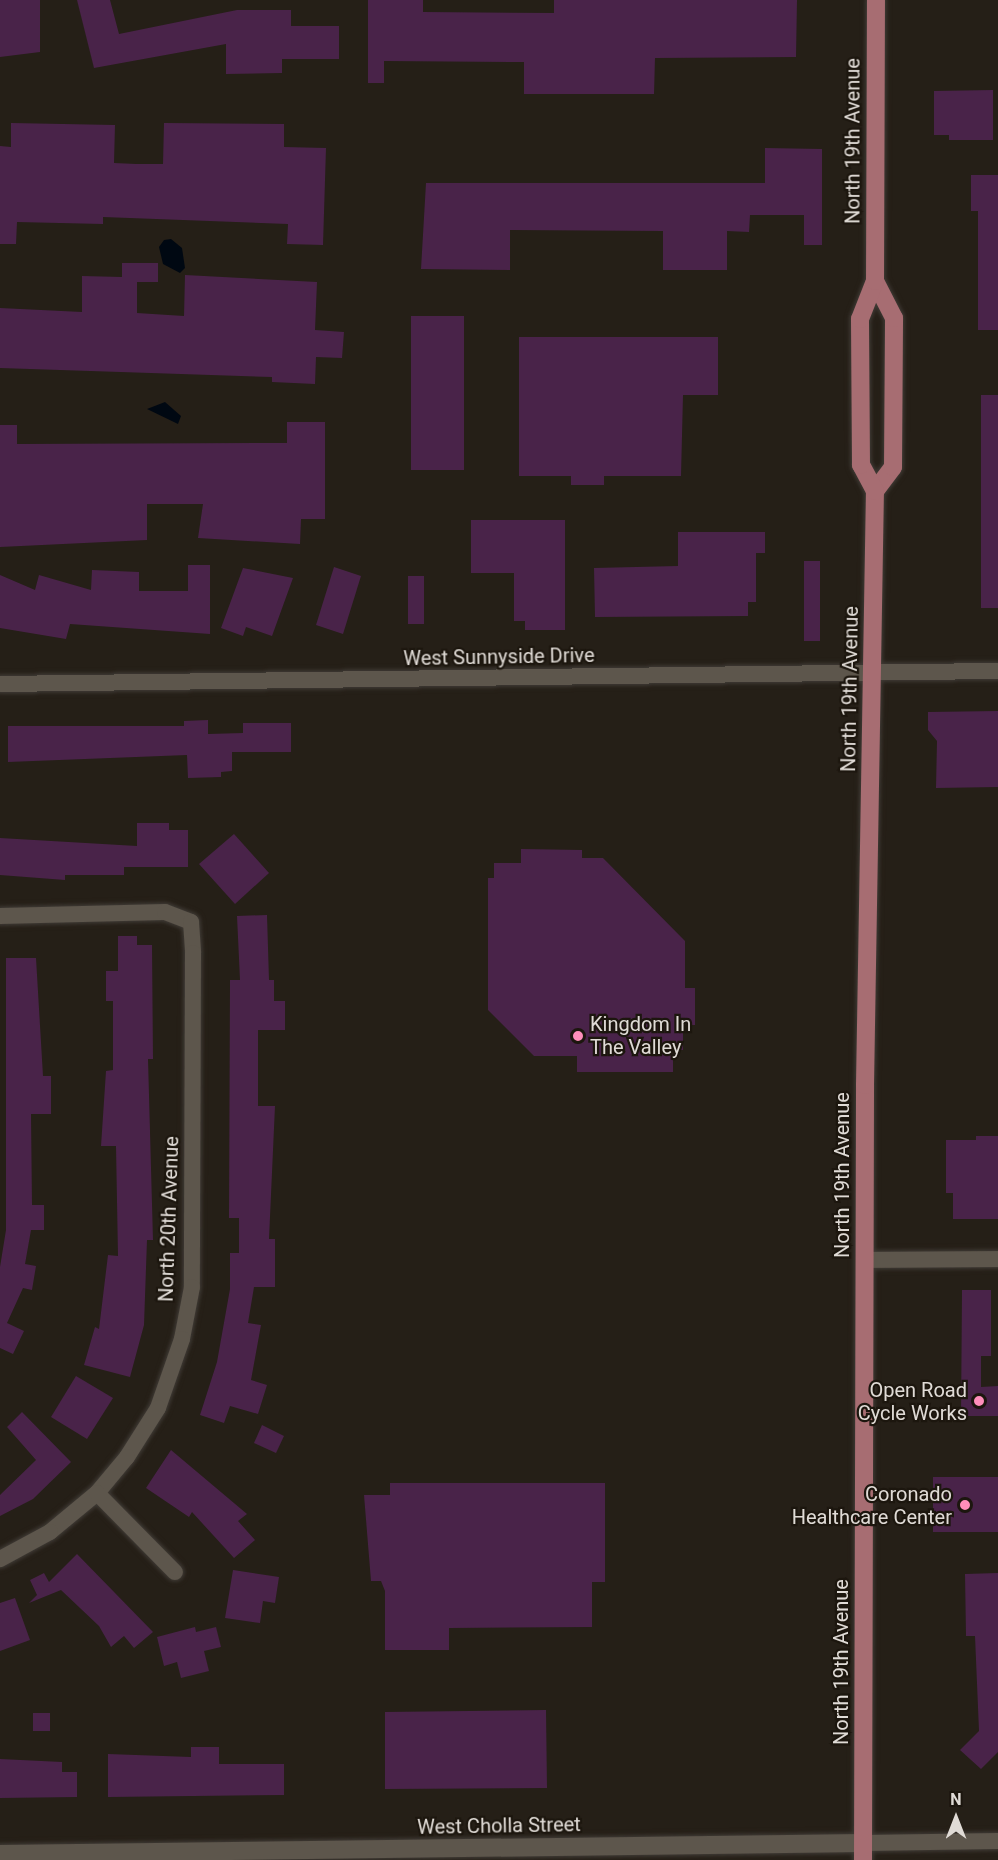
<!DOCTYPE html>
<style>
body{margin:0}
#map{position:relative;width:998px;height:1860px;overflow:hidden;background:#251f17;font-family:Roboto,sans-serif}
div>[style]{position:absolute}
.water>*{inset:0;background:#000812}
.building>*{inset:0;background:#492349}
.roads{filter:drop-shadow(0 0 2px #403b36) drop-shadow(0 0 2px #403b36)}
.minor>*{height:16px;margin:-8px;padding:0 8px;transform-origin:8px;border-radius:8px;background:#5d564c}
.tertiary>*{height:18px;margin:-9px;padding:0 9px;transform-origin:9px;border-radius:9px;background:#5d564c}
.primary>*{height:18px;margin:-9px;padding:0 9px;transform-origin:9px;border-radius:9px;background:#a76d72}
.dots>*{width:16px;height:16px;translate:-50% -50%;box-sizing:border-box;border:3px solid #1c160e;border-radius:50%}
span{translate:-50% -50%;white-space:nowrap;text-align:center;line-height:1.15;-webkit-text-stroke:4.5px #1c160e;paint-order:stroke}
.street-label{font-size:20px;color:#e0dbd6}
.poi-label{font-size:20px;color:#e0dbd6}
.left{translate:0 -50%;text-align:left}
.right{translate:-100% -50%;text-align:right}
.north{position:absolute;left:926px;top:1788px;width:60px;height:60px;-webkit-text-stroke:4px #1c160e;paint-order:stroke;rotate:0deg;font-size:16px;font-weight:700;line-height:24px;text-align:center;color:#e0dbd6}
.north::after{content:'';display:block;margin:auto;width:21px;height:27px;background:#e0dbd6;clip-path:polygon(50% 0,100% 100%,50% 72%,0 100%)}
</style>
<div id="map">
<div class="water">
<i style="clip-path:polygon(164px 240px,171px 239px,182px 248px,185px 268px,180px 273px,163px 264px,159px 247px)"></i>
<i style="clip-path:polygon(165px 402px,181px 416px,178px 424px,147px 409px)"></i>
</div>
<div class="building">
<i style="clip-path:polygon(0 0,40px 0,40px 52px,0 57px)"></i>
<i style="clip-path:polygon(77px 0,110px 0,119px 34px,237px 10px,291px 10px,291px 26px,339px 26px,339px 59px,282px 59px,282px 73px,226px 74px,226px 44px,94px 68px)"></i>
<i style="clip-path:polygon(368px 0,423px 0,423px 12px,554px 13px,554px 0,797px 0,796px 57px,655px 58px,654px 94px,524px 94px,524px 62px,384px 61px,384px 83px,368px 83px)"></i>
<i style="clip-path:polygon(993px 90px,993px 140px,949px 140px,949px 135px,934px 135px,934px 91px)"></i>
<i style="clip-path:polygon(11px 123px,115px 125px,114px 163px,136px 164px,163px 164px,164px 123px,284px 124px,284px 147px,326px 148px,323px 245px,287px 244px,288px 224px,103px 217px,103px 224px,17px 222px,16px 244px,0 244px,0 146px,11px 147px)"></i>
<i style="clip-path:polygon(765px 148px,822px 149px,822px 245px,804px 245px,804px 215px,750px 215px,749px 232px,727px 231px,727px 270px,663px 270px,663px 231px,510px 230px,510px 270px,421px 269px,426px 183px,765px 183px)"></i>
<i style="clip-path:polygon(971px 175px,998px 175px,998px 330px,978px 330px,978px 211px,971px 211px)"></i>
<i style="clip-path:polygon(122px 263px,158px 263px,158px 282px,137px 282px,137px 313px,184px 316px,185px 275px,317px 282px,315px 330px,344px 332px,342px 358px,316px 357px,315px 384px,272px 382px,272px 377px,0 368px,0 308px,82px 312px,82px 276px,122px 277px)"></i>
<i style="clip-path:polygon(411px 316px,464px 316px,464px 470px,411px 470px)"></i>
<i style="clip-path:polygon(519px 337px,718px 337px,718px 395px,683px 395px,681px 476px,604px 476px,604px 485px,571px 485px,571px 476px,519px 476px)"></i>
<i style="clip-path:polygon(981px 395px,998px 395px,998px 608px,981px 608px)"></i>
<i style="clip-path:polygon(287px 422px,325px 422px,325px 519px,301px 519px,300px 544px,198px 538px,203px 504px,147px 504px,147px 540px,0 547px,0 425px,17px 425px,17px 444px,287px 443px)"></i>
<i style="clip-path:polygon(471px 520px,565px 520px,565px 630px,525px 630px,525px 621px,514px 621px,514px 573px,471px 573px)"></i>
<i style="clip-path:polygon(678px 532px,765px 532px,765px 553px,756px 553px,756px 602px,748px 602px,748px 616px,595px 617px,594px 568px,678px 566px)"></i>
<i style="clip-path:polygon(804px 561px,820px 561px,820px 641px,804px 641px)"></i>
<i style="clip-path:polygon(188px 565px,210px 565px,210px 634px,70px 624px,66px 639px,0 628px,0 575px,35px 590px,39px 575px,91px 590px,92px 570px,139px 572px,139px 591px,188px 591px)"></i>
<i style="clip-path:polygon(334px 567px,361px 576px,343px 634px,316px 625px)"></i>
<i style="clip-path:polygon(243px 568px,293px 578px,272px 636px,246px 627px,243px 636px,221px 628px)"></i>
<i style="clip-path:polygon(408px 576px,424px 576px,424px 624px,408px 624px)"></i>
<i style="clip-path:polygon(998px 711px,998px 787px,936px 788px,937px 741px,928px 730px,928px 712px)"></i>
<i style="clip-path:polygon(208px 720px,208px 734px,243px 733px,243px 723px,291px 723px,291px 752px,232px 752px,232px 771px,221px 772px,221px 777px,188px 778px,187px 755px,8px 762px,8px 726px,184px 726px,184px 721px)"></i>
<i style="clip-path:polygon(137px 823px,169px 823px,169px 830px,188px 830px,188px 867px,124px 867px,124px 875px,65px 875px,65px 880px,0 875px,0 838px,137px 846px)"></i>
<i style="clip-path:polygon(234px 834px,269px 873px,235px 904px,199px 864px)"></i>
<i style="clip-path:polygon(521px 849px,582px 850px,582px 858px,603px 858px,685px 941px,685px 988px,695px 988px,695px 1025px,683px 1025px,683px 1050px,673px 1050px,673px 1072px,577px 1072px,577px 1056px,534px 1056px,488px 1010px,488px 878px,494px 878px,494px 863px,521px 863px)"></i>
<i style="clip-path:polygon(267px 915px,269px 980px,274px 980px,274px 1001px,285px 1001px,285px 1030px,258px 1030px,258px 1106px,275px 1106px,269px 1239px,275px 1239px,275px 1287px,254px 1287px,248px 1323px,261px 1325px,251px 1380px,267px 1385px,258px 1414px,230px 1406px,224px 1423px,200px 1415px,217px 1362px,230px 1289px,230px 1253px,239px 1253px,239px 1218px,229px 1218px,230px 980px,240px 980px,237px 916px)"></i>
<i style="clip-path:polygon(118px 936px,137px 936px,137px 945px,152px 945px,153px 1059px,148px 1059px,153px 1240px,147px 1240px,144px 1325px,130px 1377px,84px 1365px,95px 1327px,99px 1329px,108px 1255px,118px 1256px,116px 1146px,101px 1146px,106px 1071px,113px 1070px,113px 1001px,106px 1001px,106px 971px,118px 971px)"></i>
<i style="clip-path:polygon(6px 958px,36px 958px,43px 1076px,51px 1076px,51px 1114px,31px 1114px,32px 1205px,44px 1205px,44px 1230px,31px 1230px,25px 1264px,36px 1266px,32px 1290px,23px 1288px,7px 1323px,24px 1331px,13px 1354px,0 1348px,0 1267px,6px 1230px)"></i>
<i style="clip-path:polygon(976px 1136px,998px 1136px,998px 1219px,953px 1219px,953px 1193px,946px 1193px,946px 1140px,976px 1140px)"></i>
<i style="clip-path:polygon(962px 1290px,991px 1290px,991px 1356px,981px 1356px,981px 1387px,998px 1386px,998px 1416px,961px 1416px)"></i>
<i style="clip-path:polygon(76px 1376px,113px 1398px,87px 1439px,51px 1417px)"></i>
<i style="clip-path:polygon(22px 1412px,71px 1462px,33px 1499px,0 1516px,0 1495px,36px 1460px,7px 1427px)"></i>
<i style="clip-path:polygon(262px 1425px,284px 1436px,276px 1453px,254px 1443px)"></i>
<i style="clip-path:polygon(171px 1450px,247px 1514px,238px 1521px,255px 1540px,234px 1558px,192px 1512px,189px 1517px,146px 1488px)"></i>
<i style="clip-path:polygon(933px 1477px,998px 1477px,998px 1532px,933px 1532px)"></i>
<i style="clip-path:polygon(390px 1483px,605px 1483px,605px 1582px,592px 1582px,592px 1627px,449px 1628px,449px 1650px,385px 1650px,385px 1591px,381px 1581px,371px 1581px,364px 1495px,390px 1495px)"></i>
<i style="clip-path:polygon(77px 1554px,153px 1632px,134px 1648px,124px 1636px,111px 1647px,99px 1626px,61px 1590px,29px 1603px,37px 1595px,30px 1580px,44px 1573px,49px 1582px)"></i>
<i style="clip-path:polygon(233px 1570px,279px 1577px,275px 1603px,263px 1601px,260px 1623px,225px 1618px)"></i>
<i style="clip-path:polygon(998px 1573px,998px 1752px,981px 1769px,960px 1750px,979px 1731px,975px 1636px,966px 1636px,965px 1574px)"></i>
<i style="clip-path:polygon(15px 1598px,30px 1640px,0 1651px,0 1603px)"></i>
<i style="clip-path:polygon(195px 1627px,196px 1632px,216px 1627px,221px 1647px,204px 1651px,209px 1671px,181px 1678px,177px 1662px,164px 1666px,157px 1637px)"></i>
<i style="clip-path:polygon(546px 1710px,547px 1788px,385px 1789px,385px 1712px)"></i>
<i style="clip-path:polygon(33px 1713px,50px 1713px,50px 1731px,33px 1731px)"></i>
<i style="clip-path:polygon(191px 1747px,219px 1747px,219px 1764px,284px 1764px,284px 1795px,108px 1797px,108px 1754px,191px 1757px)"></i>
<i style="clip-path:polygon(0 1759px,62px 1762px,62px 1772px,77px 1772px,77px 1797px,0 1798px)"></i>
</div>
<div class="roads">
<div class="minor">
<i style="left:0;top:684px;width:998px;rotate:-0.75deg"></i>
<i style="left:0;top:916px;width:165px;rotate:-1.4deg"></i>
<i style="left:165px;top:912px;width:28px;rotate:21deg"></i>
<i style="left:191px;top:922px;width:31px;rotate:86deg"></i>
<i style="left:193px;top:953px;width:334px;rotate:90.2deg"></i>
<i style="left:192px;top:1287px;width:53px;rotate:100.9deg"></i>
<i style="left:182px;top:1339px;width:73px;rotate:109.2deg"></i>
<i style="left:158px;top:1408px;width:58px;rotate:122.3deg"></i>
<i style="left:127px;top:1457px;width:47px;rotate:129.8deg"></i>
<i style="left:97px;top:1493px;width:61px;rotate:140.3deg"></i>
<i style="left:50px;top:1532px;width:57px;rotate:151.6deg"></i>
<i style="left:864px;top:1260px;width:134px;rotate:-0.4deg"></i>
<i style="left:97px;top:1493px;width:111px;rotate:45.4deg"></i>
<i style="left:863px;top:1843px;width:135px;rotate:-0.8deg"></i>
</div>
<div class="tertiary">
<i style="left:0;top:1854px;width:863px;rotate:-0.73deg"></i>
</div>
<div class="primary">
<i style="left:875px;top:491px;width:30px;rotate:-53deg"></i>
<i style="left:893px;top:467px;width:149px;rotate:-89.6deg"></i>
<i style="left:894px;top:318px;width:42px;rotate:-117.2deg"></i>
<i style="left:863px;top:1860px;width:775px;rotate:-89.85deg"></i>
<i style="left:865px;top:1085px;width:594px;rotate:-89.04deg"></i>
<i style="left:875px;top:491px;width:30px;rotate:-118deg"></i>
<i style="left:861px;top:465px;width:146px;rotate:-90.4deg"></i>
<i style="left:860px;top:319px;width:41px;rotate:-68.5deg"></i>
<i style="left:875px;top:281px;width:281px;rotate:-89.8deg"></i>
</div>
</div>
<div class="dots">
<i style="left:578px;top:1036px;background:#ff8ebb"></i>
<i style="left:979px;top:1401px;background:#ff8ebb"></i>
<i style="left:965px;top:1505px;background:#ff8ebb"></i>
</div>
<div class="street-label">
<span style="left:853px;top:141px;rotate:-90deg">North 19th Avenue</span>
<span style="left:499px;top:657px;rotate:-1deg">West Sunnyside Drive</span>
<span style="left:850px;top:689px;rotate:-89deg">North 19th Avenue</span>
<span style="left:842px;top:1175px;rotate:-90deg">North 19th Avenue</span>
<span style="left:169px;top:1219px;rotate:-88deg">North 20th Avenue</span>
<span style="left:841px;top:1662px;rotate:-90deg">North 19th Avenue</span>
<span style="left:499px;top:1826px;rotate:-1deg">West Cholla Street</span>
</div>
<div class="poi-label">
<span class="left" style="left:590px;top:1036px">Kingdom In<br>The Valley</span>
<span class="right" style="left:967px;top:1402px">Open Road<br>Cycle Works</span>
<span class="right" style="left:952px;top:1506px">Coronado<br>Healthcare Center</span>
</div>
<div class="north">N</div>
</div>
